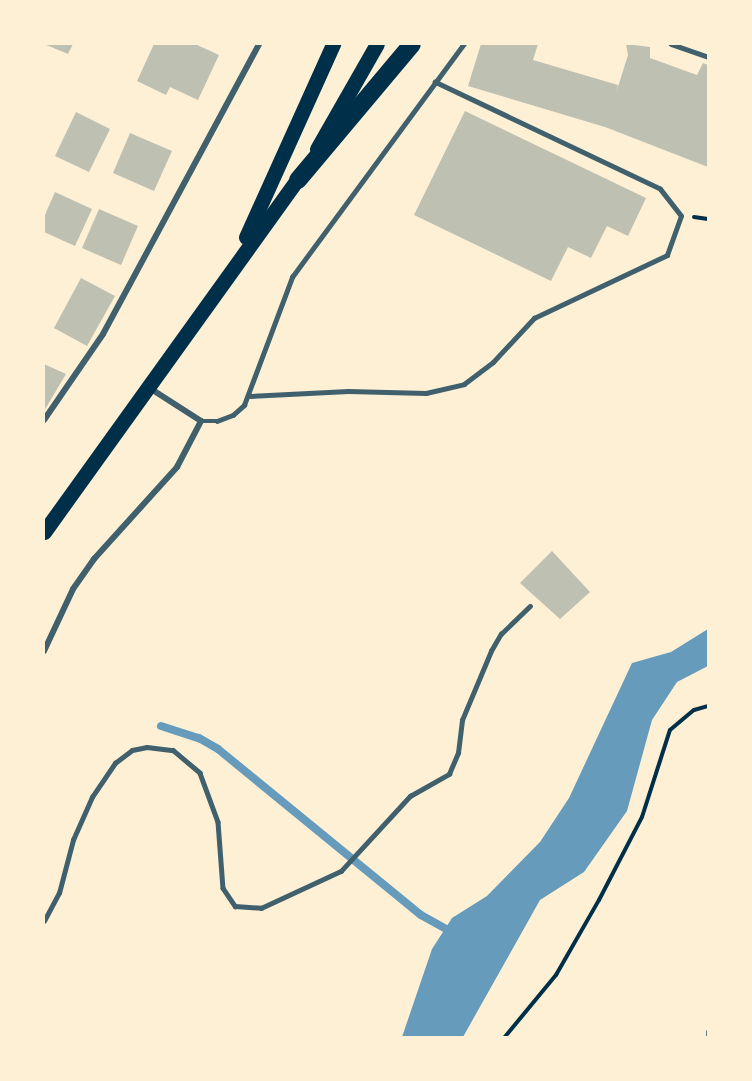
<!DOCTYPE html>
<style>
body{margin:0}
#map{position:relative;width:752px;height:1081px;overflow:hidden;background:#fdf0d5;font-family:Ubuntu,sans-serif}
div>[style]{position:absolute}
.water>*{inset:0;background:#669bbc}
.stream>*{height:8px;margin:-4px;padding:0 4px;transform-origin:4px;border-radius:4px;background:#669bbc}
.building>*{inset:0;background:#bec0b2}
.path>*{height:4px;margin:-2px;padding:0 2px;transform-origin:2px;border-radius:2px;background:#003049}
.service>*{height:4.5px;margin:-2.25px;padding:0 2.25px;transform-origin:2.25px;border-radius:2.25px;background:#3f606c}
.minor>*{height:6px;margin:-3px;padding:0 3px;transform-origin:3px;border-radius:3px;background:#3f606c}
.primary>*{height:15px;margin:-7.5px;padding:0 7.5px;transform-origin:7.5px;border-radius:7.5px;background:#003049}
.motorway>*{height:18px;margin:-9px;padding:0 9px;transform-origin:9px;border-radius:9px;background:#003049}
.rail>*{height:4.5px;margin:-2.25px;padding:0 2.25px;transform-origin:2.25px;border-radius:2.25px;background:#657d81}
span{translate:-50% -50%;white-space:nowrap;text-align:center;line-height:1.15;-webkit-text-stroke:4.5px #fdf0d5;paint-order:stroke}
.frame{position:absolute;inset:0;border:45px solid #fdf0d5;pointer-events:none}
</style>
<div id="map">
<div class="water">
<i style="clip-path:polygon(708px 629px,708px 666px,677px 682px,652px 720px,627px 811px,584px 872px,540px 900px,463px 1037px,402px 1037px,432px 949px,452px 918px,487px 896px,540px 842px,569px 798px,632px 663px,671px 652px)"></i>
</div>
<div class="stream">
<i style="left:161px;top:726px;width:40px;rotate:18deg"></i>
<i style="left:199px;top:738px;width:22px;rotate:30deg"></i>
<i style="left:218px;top:749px;width:262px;rotate:39.3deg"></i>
<i style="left:421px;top:915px;width:39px;rotate:29deg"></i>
</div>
<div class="building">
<i style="clip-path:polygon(44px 44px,73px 44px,68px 54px)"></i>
<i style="clip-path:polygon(154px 44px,195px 44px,219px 55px,198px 100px,170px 87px,166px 95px,137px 81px)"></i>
<i style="clip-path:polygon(481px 44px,538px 44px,533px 60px,618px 85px,616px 93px,628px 55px,626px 44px,650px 47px,650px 58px,697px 75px,703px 63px,708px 65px,708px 167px,605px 127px,468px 86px)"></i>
<i style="clip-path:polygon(465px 111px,646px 198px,628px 236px,607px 226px,591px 258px,568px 247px,551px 281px,414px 215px)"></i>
<i style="clip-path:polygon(76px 112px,110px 129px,89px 172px,55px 156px)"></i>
<i style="clip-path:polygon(130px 133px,172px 151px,154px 191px,113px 173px)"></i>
<i style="clip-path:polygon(55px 192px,92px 209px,75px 246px,44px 232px,44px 217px)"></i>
<i style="clip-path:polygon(99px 209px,138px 226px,121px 265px,82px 248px)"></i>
<i style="clip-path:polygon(81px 278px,115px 296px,87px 346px,54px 328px)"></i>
<i style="clip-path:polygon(44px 364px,66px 374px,44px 411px)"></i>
<i style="clip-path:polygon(552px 551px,590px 592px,560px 619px,520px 583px)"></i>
</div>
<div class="path">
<i style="left:694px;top:217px;width:14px;rotate:8deg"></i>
<i style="left:504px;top:1038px;width:82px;rotate:-50.5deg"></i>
<i style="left:556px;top:975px;width:86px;rotate:-60.2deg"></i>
<i style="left:599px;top:900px;width:93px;rotate:-62.6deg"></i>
<i style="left:642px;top:817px;width:91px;rotate:-72.2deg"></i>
<i style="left:670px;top:730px;width:31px;rotate:-40deg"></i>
<i style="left:694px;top:710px;width:15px;rotate:-16deg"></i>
</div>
<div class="service">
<i style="left:671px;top:44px;width:39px;rotate:19deg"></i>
<i style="left:250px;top:396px;width:98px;rotate:-2.9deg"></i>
<i style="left:348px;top:391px;width:78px;rotate:1.5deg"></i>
<i style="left:426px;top:393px;width:39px;rotate:-13deg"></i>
<i style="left:464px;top:384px;width:36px;rotate:-37deg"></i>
<i style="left:493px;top:362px;width:60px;rotate:-47deg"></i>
<i style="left:534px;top:318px;width:147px;rotate:-25.3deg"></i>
<i style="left:667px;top:255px;width:41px;rotate:-70.3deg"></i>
<i style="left:681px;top:216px;width:34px;rotate:-128deg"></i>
<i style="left:660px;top:189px;width:249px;rotate:-154.6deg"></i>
<i style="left:201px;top:421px;width:16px"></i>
<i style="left:217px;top:421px;width:17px;rotate:-21deg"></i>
<i style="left:233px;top:415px;width:15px;rotate:-42deg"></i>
<i style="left:244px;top:405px;width:137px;rotate:-69.4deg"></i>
<i style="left:292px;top:277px;width:290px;rotate:-53.6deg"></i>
<i style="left:44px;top:921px;width:32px;rotate:-62deg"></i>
<i style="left:59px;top:893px;width:55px;rotate:-75.2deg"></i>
<i style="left:73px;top:840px;width:47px;rotate:-66.2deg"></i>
<i style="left:92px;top:797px;width:41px;rotate:-55.9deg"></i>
<i style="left:115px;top:763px;width:21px;rotate:-37deg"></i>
<i style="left:132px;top:750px;width:15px;rotate:-11deg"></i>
<i style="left:147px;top:747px;width:26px;rotate:7deg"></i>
<i style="left:173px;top:750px;width:35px;rotate:40deg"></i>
<i style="left:200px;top:773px;width:52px;rotate:69.8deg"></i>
<i style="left:218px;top:822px;width:66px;rotate:85.7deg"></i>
<i style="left:223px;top:888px;width:22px;rotate:56deg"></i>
<i style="left:235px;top:906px;width:26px;rotate:4deg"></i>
<i style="left:261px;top:908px;width:88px;rotate:-24.8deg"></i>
<i style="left:341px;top:871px;width:102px;rotate:-47.4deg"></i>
<i style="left:410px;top:796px;width:45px;rotate:-29.4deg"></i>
<i style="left:449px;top:774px;width:23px;rotate:-67deg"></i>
<i style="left:458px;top:753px;width:33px;rotate:-83deg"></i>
<i style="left:462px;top:720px;width:75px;rotate:-67.2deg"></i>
<i style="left:491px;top:651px;width:20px;rotate:-60deg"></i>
<i style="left:501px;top:634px;width:40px;rotate:-44deg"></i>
</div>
<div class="minor">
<i style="left:44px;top:420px;width:104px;rotate:-55.5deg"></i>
<i style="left:103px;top:334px;width:329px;rotate:-61.7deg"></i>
<i style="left:44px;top:651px;width:68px;rotate:-64.9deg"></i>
<i style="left:73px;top:589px;width:37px;rotate:-55deg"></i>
<i style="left:94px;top:559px;width:124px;rotate:-47.9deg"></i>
<i style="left:177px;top:467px;width:52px;rotate:-62.4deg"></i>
<i style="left:201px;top:421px;width:63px;rotate:-147.3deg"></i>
</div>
<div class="primary">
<i style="left:317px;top:149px;width:121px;rotate:-60.3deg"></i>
<i style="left:246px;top:237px;width:212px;rotate:-65.7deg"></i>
<i style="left:44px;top:532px;width:443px;rotate:-54.3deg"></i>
</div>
<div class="motorway">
<i style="left:298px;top:180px;width:177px;rotate:-50deg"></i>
</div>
<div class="rail">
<i style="left:708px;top:1038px;width:6px;rotate:-90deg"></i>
</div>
<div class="frame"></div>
</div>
